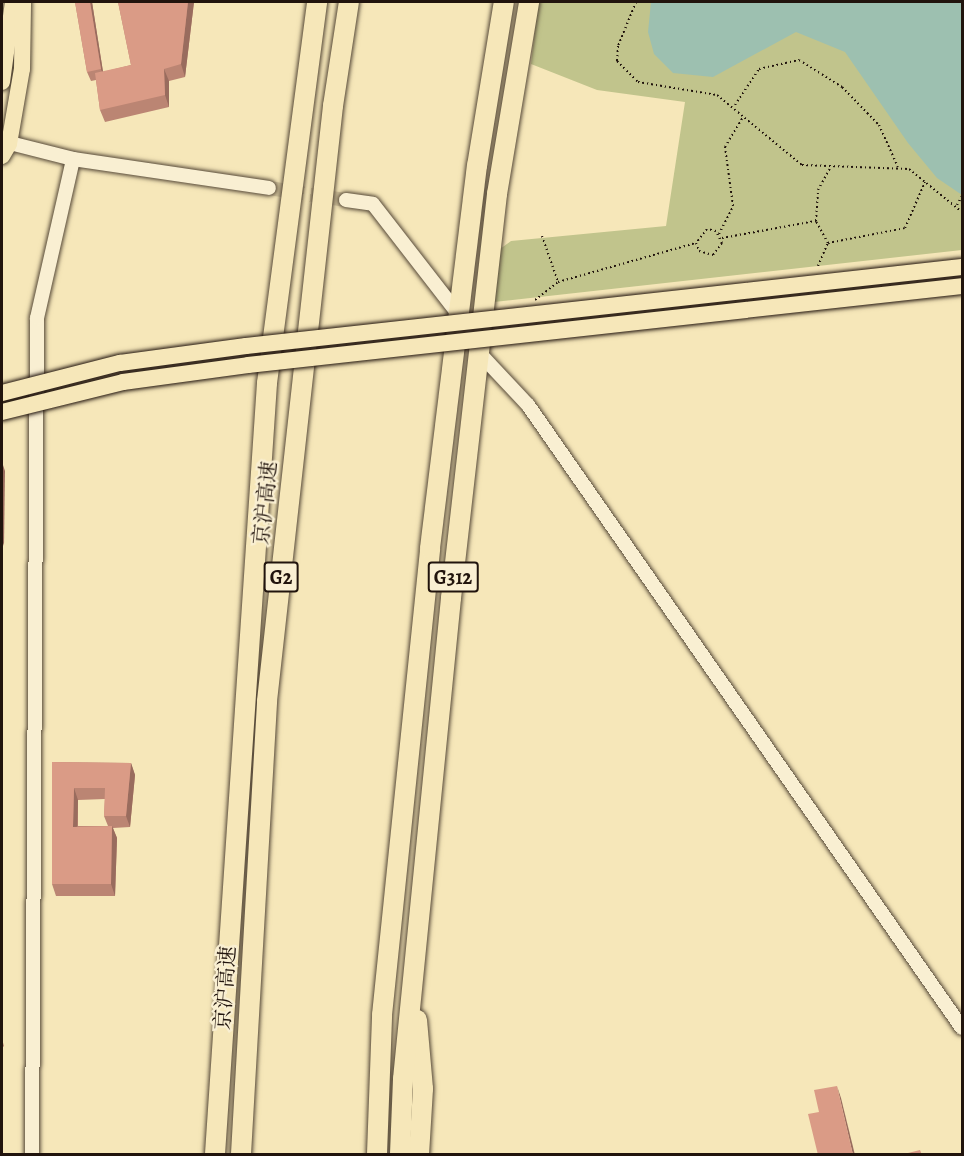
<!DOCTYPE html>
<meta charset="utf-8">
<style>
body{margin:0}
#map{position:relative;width:964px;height:1156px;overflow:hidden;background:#f6e7b9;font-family:Alegreya,"Noto Serif SC",serif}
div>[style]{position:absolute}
.green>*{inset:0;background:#c1c48c}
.water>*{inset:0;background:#9dc0b0}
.minor-tunnel>*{height:14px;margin-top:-7px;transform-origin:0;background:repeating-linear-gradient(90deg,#d6c79f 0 14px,transparent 0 21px)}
.path>*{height:2px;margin-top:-1px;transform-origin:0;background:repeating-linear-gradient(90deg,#21140d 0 1.5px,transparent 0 4.5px)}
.roads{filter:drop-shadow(0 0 2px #564938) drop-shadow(0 0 2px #564938)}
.minor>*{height:14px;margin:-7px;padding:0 7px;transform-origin:7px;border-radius:7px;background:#f9efd2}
.major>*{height:16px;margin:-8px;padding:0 8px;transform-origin:8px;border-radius:8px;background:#f6e7b9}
.highway>*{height:20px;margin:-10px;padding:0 10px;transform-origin:10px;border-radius:10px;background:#f6e7b9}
.bridges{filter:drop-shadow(0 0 2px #21140d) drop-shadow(0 0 2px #21140d)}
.major-bridge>*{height:16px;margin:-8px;padding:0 8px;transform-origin:8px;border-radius:8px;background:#f6e7b9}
.wall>*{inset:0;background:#bb8573}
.shaded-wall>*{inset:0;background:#996c5e}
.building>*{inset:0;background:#da9b86}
span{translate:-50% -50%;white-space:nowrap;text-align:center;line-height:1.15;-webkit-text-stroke:4.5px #f9efd2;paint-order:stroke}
.shield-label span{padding:2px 4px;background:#f9efd2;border:2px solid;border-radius:4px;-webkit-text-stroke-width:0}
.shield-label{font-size:20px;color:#21140d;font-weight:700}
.street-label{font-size:21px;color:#21140d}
.frame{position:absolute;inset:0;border:3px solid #21140d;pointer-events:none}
</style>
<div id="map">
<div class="green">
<i style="clip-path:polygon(538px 2px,962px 2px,962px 250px,494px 302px,500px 249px,511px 241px,666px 226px,685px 102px,597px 90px,531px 64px)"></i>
</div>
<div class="water">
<i style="clip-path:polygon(651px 2px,962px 2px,962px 195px,937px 178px,908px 143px,845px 52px,796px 32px,713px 77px,673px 73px,654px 54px,648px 32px)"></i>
</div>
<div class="minor-tunnel">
<i style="left:269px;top:188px;width:78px;rotate:8.9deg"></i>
</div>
<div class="path">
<i style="left:636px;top:2px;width:48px;rotate:112.2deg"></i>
<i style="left:618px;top:46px;width:15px;rotate:94deg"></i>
<i style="left:617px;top:61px;width:30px;rotate:45deg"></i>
<i style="left:638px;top:82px;width:80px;rotate:9.3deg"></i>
<i style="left:717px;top:95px;width:110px;rotate:39.5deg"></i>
<i style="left:802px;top:165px;width:107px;rotate:2.1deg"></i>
<i style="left:909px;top:169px;width:68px;rotate:39.1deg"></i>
<i style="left:735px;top:105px;width:43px;rotate:-56.3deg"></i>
<i style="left:759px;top:69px;width:41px;rotate:-12.7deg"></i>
<i style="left:799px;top:60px;width:51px;rotate:32.1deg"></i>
<i style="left:842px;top:87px;width:53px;rotate:45.8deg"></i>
<i style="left:879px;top:125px;width:46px;rotate:65.7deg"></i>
<i style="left:957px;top:205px;width:10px;rotate:-61deg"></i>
<i style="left:719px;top:234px;width:31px;rotate:-63deg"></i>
<i style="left:733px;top:206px;width:60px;rotate:-97.7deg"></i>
<i style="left:725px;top:147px;width:35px;rotate:-59deg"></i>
<i style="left:542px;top:236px;width:49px;rotate:70.8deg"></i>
<i style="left:722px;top:238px;width:96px;rotate:-10.3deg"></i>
<i style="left:828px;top:243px;width:78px;rotate:-11deg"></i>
<i style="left:905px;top:228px;width:50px;rotate:-66.5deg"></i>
<i style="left:818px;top:266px;width:25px;rotate:-67deg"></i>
<i style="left:828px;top:243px;width:25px;rotate:-119deg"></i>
<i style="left:816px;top:221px;width:31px;rotate:-86deg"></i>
<i style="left:818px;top:190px;width:25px;rotate:-61deg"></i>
<i style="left:535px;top:300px;width:29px;rotate:-38deg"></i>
<i style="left:558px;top:282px;width:143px;rotate:-15.8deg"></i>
<i style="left:696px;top:243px;width:9px;rotate:69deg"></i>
<i style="left:699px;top:251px;width:15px;rotate:16deg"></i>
<i style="left:713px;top:255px;width:15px;rotate:-53deg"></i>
<i style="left:722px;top:243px;width:13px;rotate:-117deg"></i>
<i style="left:716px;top:231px;width:9px;rotate:-167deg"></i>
<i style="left:707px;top:229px;width:18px;rotate:128deg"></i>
</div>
<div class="roads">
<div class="minor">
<i style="left:2px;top:141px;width:73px;rotate:14.2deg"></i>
<i style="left:73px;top:159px;width:198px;rotate:8.4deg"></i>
<i style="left:346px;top:200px;width:27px;rotate:8deg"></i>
<i style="left:373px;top:204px;width:140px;rotate:52.2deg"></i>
<i style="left:459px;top:315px;width:47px;rotate:60.7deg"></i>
<i style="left:482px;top:356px;width:67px;rotate:46.8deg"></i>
<i style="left:528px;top:405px;width:759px;rotate:55.14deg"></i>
<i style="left:32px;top:1154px;width:836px;rotate:-89.66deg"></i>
<i style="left:37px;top:318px;width:163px;rotate:-77.2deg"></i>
</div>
<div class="major">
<i style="left:2px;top:82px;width:81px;rotate:-82.2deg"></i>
<i style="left:2px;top:156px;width:14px;rotate:-60deg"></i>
<i style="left:9px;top:144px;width:76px;rotate:-80.2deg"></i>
<i style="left:22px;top:69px;width:67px;rotate:-89.1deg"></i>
</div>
<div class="highway">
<i style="left:417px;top:1020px;width:69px;rotate:85deg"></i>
<i style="left:423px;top:1089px;width:65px;rotate:93.5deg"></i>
<i style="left:215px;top:1154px;width:773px;rotate:-86.14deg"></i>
<i style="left:267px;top:383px;width:384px;rotate:-82.5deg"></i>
<i style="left:241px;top:1154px;width:454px;rotate:-86.7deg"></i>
<i style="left:267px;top:701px;width:599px;rotate:-83.67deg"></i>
<i style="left:333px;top:106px;width:105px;rotate:-81.3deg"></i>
<i style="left:377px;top:1154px;width:139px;rotate:-87.9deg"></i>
<i style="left:382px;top:1015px;width:469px;rotate:-84.1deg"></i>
<i style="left:430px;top:548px;width:385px;rotate:-83deg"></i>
<i style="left:477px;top:166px;width:166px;rotate:-80.7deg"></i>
<i style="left:400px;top:1154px;width:75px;rotate:-87.7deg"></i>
<i style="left:403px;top:1079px;width:483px;rotate:-84.3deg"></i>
<i style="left:451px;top:598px;width:407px;rotate:-83.5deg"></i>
<i style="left:497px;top:194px;width:195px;rotate:-80.5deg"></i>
</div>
</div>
<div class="bridges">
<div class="major-bridge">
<i style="left:2px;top:393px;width:122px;rotate:-14.3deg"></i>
<i style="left:120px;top:363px;width:127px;rotate:-7.7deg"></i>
<i style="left:246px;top:346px;width:720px;rotate:-6.3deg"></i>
<i style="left:2px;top:412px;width:125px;rotate:-13.9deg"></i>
<i style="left:123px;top:382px;width:126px;rotate:-7.7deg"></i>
<i style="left:248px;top:365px;width:718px;rotate:-6.31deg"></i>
</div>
</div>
<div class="wall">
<i style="clip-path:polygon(75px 2px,92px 2px,103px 72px,131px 65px,118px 2px,194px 2px,185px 77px,169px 81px,169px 107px,105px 122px,100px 110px,96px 80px,91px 81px,87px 72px)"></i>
<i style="clip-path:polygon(evenodd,52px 762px,131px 763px,135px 775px,130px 827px,113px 828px,117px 838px,115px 896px,56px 896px,52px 884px,52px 762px,105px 799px,104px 816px,108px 826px,78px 826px,78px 800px,105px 799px)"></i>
<i style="clip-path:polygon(2px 1039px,4px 1046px,2px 1048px)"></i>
</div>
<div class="shaded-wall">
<i style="clip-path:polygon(90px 2px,92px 2px,104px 78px,101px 69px)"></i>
<i style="clip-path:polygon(188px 2px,194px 2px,185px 77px,181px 64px)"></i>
<i style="clip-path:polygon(164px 69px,169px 81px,169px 107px,165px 95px)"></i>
<i style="clip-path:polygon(2px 462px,5px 471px,4px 546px,2px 540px)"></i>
<i style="clip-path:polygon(131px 763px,135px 775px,130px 827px,126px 816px)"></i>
<i style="clip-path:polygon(74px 788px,78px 800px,77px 838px,73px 827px)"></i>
<i style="clip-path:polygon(112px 826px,117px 838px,115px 896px,111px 884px)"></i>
<i style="clip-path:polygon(837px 1086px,841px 1098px,855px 1155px,853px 1155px)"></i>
</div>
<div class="building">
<i style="clip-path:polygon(75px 2px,90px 2px,101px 69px,87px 72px)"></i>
<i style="clip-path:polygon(118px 2px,188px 2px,181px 64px,164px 69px,165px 95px,100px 110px,95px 73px,131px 65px)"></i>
<i style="clip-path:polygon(52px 762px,131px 763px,126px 816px,104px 816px,105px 788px,74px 788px,73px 827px,112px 826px,111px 884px,52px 884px)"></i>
<i style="clip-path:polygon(837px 1086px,853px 1155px,818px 1155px,808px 1114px,819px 1112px,814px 1090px)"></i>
<i style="clip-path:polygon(920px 1150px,922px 1155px,900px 1155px)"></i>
</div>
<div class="shield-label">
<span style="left:281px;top:577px">G2</span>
<span style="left:453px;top:577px">G312</span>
</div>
<div class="street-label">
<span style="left:265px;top:503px;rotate:-84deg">京沪高速</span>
<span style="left:225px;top:988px;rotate:-86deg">京沪高速</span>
</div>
<div class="frame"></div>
</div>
